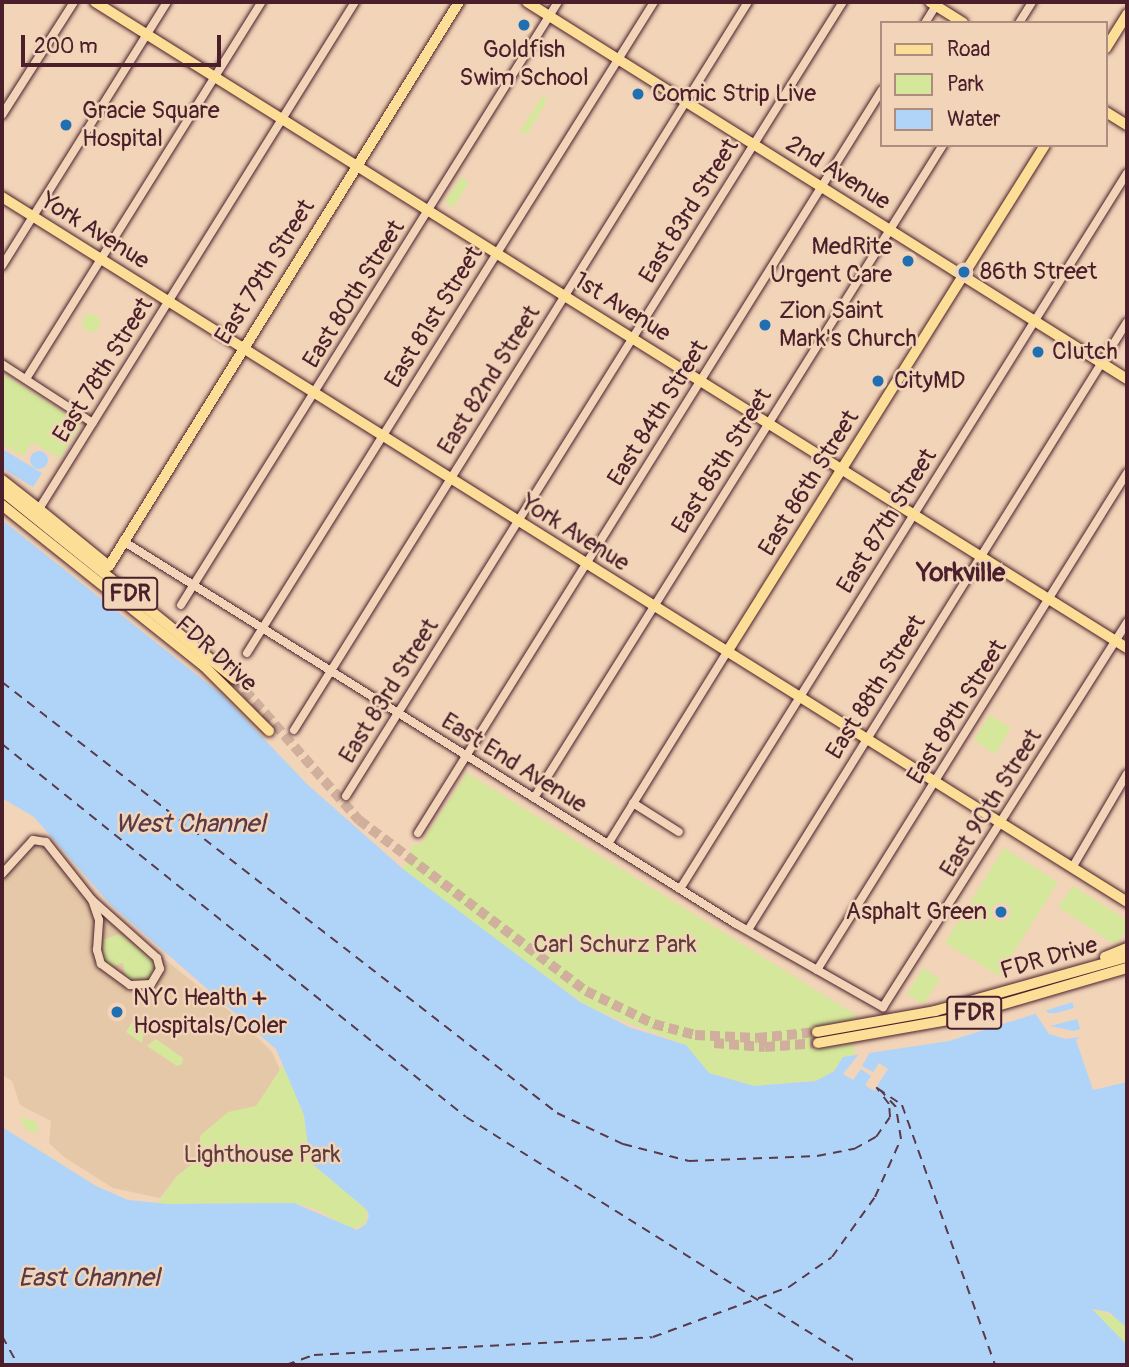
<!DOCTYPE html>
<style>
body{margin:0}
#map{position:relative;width:1129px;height:1367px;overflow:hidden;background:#f2d4b8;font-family:Pangolin,sans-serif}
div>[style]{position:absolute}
.built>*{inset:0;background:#e5c8a7}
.green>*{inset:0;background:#d5e79b}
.round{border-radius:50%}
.water>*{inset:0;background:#afd4f8}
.pier>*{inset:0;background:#f2d4b8}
.ferry>*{height:2px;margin-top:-1px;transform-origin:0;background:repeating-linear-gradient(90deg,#593a4a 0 9px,transparent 0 16px)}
.highway-tunnel>*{height:10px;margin-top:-5px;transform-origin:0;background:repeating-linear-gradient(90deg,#d0b09c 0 10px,transparent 0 15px)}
.roads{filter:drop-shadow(0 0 2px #4a1f2b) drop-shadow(0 0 2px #4a1f2b)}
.minor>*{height:8px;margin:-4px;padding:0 4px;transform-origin:4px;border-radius:4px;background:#f2d4b8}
.major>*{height:10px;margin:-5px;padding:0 5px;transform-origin:5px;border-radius:5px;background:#fcde96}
.highway>*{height:10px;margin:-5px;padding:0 5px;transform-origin:5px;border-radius:5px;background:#fcde96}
.dots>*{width:19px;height:19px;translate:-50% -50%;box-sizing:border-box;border:4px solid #f2d4b8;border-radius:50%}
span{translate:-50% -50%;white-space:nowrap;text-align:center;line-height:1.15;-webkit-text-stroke:5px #f2d4b8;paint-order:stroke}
.shield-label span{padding:2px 5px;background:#f2d4b8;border:2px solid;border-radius:5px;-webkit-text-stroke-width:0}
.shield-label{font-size:23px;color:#4a1f2b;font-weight:700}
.poi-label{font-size:24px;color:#4a1f2b}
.left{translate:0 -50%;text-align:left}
.right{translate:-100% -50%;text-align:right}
.street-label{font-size:24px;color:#4a1f2b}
.park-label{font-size:24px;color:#5f3d3c}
.neighbourhood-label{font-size:26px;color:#4a1f2b;font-weight:700}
.water-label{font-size:26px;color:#593a4a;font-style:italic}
.frame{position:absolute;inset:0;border:4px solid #4a1f2b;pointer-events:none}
.legend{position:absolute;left:880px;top:21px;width:228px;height:126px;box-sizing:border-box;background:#f2d4b8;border:2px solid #af8c80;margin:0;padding:9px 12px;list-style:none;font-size:21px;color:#4a1f2b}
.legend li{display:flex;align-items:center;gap:14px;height:35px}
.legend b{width:35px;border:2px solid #af8c80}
.scale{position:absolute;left:21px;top:35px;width:200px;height:32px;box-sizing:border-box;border:4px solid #4a1f2b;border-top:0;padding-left:9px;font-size:21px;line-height:24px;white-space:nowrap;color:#4a1f2b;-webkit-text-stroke:5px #f2d4b8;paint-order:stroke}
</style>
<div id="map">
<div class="built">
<i style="clip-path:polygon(34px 834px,46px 837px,118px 922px,238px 1018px,272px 1052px,280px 1070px,256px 1106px,200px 1139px,200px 1158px,177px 1176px,160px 1198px,113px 1188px,64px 1157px,49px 1143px,51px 1121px,20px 1105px,12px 1081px,2px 1075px,2px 870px)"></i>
</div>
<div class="green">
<i style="clip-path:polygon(542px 96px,547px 100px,528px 133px,519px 133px)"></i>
<i style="clip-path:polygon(461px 177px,469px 182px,453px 208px,445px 202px)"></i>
<i class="round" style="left:82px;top:314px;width:18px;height:18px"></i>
<i style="clip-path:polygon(2px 373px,82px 424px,60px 458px,32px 442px,23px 456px,2px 444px)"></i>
<i style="clip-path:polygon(990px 715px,1011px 728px,995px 754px,974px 740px)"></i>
<i style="clip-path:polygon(467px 773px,859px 1017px,816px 1028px,819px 1049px,854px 1044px,855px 1055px,843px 1057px,834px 1071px,820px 1080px,754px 1086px,709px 1073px,686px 1045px,592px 1009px,511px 952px,403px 869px,413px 844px,421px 844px)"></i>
<i style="clip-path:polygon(1004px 848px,1058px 882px,999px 976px,945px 943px)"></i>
<i style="clip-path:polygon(1073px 886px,1125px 919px,1126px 930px,1119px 941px,1113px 943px,1058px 907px)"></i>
<i style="clip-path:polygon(120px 934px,155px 962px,156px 968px,146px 982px,126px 979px,123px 963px,109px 967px,103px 962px,104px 939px)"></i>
<i style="clip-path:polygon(923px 968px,940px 979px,924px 1004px,907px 994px)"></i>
<i style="clip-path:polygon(132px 1022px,144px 1030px,142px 1043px,126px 1032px)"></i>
<i style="clip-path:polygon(156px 1039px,183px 1058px,182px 1064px,177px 1066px,147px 1046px)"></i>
<i style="clip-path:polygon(283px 1065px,304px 1115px,310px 1162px,367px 1210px,366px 1224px,351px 1229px,316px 1209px,294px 1203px,157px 1204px,177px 1176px,200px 1158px,200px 1136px,228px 1112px,256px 1106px)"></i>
<i style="clip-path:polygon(18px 1116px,37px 1122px,38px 1133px,27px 1131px)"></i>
<i style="clip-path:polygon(1092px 1309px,1120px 1319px,1127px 1328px,1127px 1345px)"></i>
</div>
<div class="water">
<i style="clip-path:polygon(4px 450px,42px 473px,33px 487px,2px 468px)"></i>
<i class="round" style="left:30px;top:451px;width:18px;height:18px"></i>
<i style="clip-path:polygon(2px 520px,222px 695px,307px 784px,403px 869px,580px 1002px,629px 1027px,686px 1045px,709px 1073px,754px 1086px,816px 1081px,834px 1071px,843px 1057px,949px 1041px,1127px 985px,1127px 1328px,1109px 1312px,1092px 1309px,1127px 1345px,1127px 1365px,2px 1365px,2px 1127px,96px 1186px,128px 1200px,167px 1204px,294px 1203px,357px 1230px,366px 1224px,369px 1216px,367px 1210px,310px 1162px,304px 1115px,276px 1049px,110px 904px,34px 817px,2px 798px)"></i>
</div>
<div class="pier">
<i style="clip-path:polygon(evenodd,1127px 984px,1127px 1082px,1093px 1090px,1076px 1040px,1080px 1037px,1066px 1039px,1049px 1034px,1033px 1010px,1044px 1007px,1048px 1013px,1056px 1013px,1074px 1008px,1072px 1000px,1127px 984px,1077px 1019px,1080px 1029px,1074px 1031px,1050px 1026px,1077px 1019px)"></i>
<i style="clip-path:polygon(870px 1052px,862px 1066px,873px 1072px,879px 1063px,888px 1069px,874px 1091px,865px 1085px,871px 1076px,861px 1069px,853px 1080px,843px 1074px,859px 1054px)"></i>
</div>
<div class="ferry">
<i style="left:2px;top:682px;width:703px;rotate:37.83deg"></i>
<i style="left:557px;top:1113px;width:73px;rotate:25.2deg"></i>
<i style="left:623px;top:1144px;width:68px;rotate:14.4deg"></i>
<i style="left:689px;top:1161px;width:128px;rotate:-2.2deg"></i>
<i style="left:817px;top:1156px;width:38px;rotate:-11deg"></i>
<i style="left:854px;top:1149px;width:25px;rotate:-29deg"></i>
<i style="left:876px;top:1137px;width:24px;rotate:-55deg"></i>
<i style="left:890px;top:1117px;width:13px;rotate:-94deg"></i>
<i style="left:889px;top:1104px;width:21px;rotate:-127deg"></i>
<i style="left:2px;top:744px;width:595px;rotate:38.8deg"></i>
<i style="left:466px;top:1117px;width:466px;rotate:32.1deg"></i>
<i style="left:877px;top:1088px;width:30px;rotate:34deg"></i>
<i style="left:902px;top:1105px;width:276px;rotate:70.3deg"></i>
<i style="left:2px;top:1336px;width:33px;rotate:61deg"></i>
<i style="left:286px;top:1365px;width:30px;rotate:-20deg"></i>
<i style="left:314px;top:1355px;width:339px;rotate:-3deg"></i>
<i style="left:653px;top:1337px;width:145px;rotate:-20.2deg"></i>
<i style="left:789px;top:1287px;width:52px;rotate:-34.9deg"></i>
<i style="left:832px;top:1257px;width:74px;rotate:-54.4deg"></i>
<i style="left:875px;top:1197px;width:64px;rotate:-65.9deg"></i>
<i style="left:901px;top:1139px;width:32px;rotate:-99deg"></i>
<i style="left:896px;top:1107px;width:23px;rotate:-133deg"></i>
</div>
<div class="highway-tunnel">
<i style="left:235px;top:679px;width:188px;rotate:48.7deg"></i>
<i style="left:359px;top:820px;width:284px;rotate:37deg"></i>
<i style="left:586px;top:991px;width:76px;rotate:25.9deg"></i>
<i style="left:654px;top:1024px;width:42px;rotate:15deg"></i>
<i style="left:695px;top:1035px;width:62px;rotate:2.8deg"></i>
<i style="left:757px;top:1038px;width:60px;rotate:-5.7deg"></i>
<i style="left:714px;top:1043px;width:51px;rotate:4.5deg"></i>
<i style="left:765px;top:1047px;width:53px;rotate:-4.3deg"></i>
</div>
<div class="roads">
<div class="minor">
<i style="left:925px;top:23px;width:25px;rotate:-58deg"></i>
<i style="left:1019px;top:23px;width:25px;rotate:-58deg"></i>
<i style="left:2px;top:115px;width:134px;rotate:-57.5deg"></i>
<i style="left:2px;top:266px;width:311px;rotate:-58deg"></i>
<i style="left:2px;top:364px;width:108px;rotate:33deg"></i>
<i style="left:26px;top:379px;width:445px;rotate:-58deg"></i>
<i style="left:39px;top:509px;width:597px;rotate:-58.07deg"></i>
<i style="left:123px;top:541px;width:723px;rotate:32deg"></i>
<i style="left:736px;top:924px;width:169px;rotate:29.5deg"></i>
<i style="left:883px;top:1007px;width:456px;rotate:-57.6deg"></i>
<i style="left:181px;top:605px;width:711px;rotate:-57.99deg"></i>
<i style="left:247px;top:653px;width:768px;rotate:-57.99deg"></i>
<i style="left:294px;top:730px;width:858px;rotate:-58.05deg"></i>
<i style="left:346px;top:796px;width:937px;rotate:-57.96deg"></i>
<i style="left:534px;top:798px;width:771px;rotate:-57.94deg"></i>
<i style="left:633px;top:803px;width:54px;rotate:32.2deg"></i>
<i style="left:418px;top:833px;width:876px;rotate:-58.02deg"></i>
<i style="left:608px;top:844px;width:226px;rotate:-58.2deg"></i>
<i style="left:1072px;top:868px;width:109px;rotate:-59.7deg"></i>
<i style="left:2px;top:874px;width:46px;rotate:-47.6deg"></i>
<i style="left:33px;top:840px;width:13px;rotate:9deg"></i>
<i style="left:46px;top:842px;width:74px;rotate:51.6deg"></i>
<i style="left:92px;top:900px;width:87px;rotate:41.7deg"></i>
<i style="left:157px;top:958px;width:11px;rotate:75deg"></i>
<i style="left:160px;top:969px;width:17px;rotate:121deg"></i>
<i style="left:151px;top:984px;width:21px;rotate:177deg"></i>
<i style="left:130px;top:985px;width:36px;rotate:-144deg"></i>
<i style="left:101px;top:964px;width:15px;rotate:-106deg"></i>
<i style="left:97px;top:950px;width:30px;rotate:-86deg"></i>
<i style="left:99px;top:920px;width:21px;rotate:-109deg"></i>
<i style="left:680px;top:889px;width:844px;rotate:-58.02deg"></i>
<i style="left:748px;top:930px;width:716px;rotate:-58.06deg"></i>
<i style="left:817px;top:970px;width:586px;rotate:-58.05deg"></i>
</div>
<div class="major">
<i style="left:95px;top:2px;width:1218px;rotate:32.05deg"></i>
<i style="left:527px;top:2px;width:709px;rotate:32.14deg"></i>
<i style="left:930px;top:2px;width:39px;rotate:32deg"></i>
<i style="left:1106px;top:48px;width:40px;rotate:-58deg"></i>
<i style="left:1106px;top:112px;width:25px;rotate:32deg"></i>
<i style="left:2px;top:197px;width:1328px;rotate:32.07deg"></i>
<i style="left:39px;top:509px;width:90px;rotate:39.2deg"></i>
<i style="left:109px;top:566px;width:664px;rotate:-58.18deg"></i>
<i style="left:727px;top:652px;width:598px;rotate:-57.9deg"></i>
</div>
<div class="highway">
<i style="left:2px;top:480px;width:47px;rotate:38.1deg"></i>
<i style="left:2px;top:491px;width:299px;rotate:38.9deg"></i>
<i style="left:2px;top:505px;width:258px;rotate:38.6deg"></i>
<i style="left:204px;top:666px;width:92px;rotate:45deg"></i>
<i style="left:1105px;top:957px;width:24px;rotate:-22deg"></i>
<i style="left:817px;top:1032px;width:120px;rotate:-10.1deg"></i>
<i style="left:935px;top:1011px;width:199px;rotate:-15.7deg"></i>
<i style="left:818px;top:1043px;width:133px;rotate:-10deg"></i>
<i style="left:949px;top:1020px;width:185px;rotate:-16.3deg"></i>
</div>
</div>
<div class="dots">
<i style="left:524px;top:25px;background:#1f6fb2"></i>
<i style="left:638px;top:94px;background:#1f6fb2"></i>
<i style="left:66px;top:125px;background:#1f6fb2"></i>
<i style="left:908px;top:261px;background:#1f6fb2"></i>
<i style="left:964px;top:272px;background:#1f6fb2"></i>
<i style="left:765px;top:325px;background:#1f6fb2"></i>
<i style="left:1038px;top:352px;background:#1f6fb2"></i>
<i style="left:878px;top:381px;background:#1f6fb2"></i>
<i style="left:1001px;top:912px;background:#1f6fb2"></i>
<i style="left:117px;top:1012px;background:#1f6fb2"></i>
</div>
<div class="shield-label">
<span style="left:130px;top:594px">FDR</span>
<span style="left:974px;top:1013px">FDR</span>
</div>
<div class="poi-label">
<span style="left:524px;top:64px">Goldfish<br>Swim School</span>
<span class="left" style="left:652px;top:94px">Comic Strip Live</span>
<span class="left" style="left:82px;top:125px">Gracie Square<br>Hospital</span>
<span class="right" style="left:892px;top:261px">MedRite<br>Urgent Care</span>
<span class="left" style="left:980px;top:272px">86th Street</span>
<span class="left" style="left:779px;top:325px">Zion Saint<br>Mark's Church</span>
<span class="left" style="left:1052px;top:352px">Clutch</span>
<span class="left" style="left:894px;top:381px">CityMD</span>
<span class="right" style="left:987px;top:912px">Asphalt Green</span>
<span class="left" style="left:133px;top:1012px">NYC Health +<br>Hospitals/Coler</span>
</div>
<div class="street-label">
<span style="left:838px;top:173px;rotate:32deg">2nd Avenue</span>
<span style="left:689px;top:211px;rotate:-58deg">East 83rd Street</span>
<span style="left:95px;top:231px;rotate:32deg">York Avenue</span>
<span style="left:265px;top:272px;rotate:-58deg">East 79th Street</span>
<span style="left:354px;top:294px;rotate:-58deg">East 80th Street</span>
<span style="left:622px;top:307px;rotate:32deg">1st Avenue</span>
<span style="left:434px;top:317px;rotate:-58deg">East 81st Street</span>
<span style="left:103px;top:370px;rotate:-58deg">East 78th Street</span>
<span style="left:489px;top:380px;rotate:-58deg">East 82nd Street</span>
<span style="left:658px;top:413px;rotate:-58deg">East 84th Street</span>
<span style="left:722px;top:461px;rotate:-58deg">East 85th Street</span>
<span style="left:809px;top:483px;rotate:-58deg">East 86th Street</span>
<span style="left:887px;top:521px;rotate:-58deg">East 87th Street</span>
<span style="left:575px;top:533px;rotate:32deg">York Avenue</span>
<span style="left:216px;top:654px;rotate:42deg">FDR Drive</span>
<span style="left:876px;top:687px;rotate:-58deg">East 88th Street</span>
<span style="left:389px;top:691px;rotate:-58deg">East 83rd Street</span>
<span style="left:957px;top:712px;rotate:-58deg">East 89th Street</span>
<span style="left:514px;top:763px;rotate:32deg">East End Avenue</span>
<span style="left:991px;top:803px;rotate:-58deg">East 90th Street</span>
<span style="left:1049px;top:958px;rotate:-16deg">FDR Drive</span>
</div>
<div class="park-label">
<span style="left:615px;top:945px">Carl Schurz Park</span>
<span style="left:262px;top:1155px">Lighthouse Park</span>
</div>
<div class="neighbourhood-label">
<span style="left:961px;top:574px">Yorkville</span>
</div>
<div class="water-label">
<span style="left:190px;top:825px">West Channel</span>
<span style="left:89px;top:1279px">East Channel</span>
</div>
<div class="frame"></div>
<ul class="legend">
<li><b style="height:9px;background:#fcde96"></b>Road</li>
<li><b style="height:19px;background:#d5e79b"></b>Park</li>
<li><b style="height:19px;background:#afd4f8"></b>Water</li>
</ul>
<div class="scale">200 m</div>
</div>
